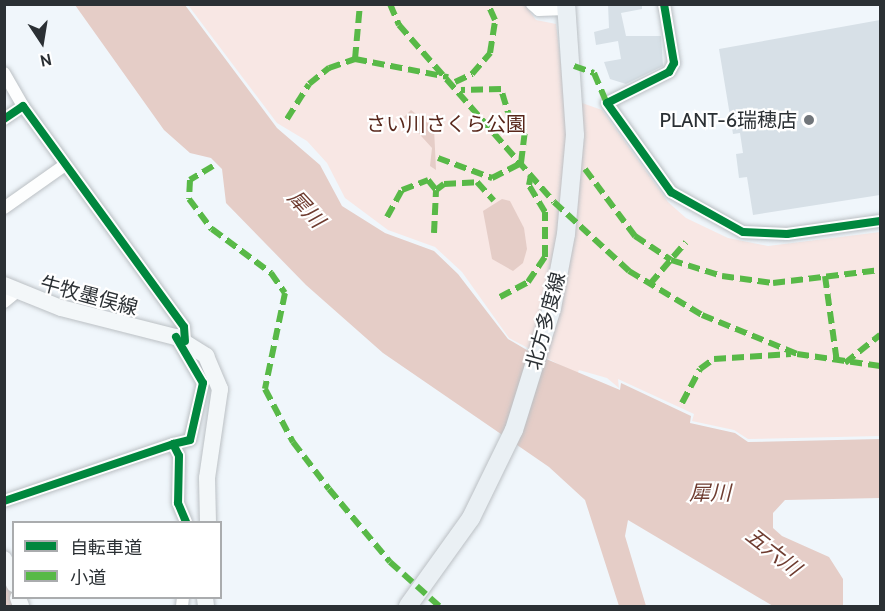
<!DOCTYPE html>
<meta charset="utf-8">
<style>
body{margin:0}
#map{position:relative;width:885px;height:611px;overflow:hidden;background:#f0f6fb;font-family:Cabin,"Noto Sans JP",sans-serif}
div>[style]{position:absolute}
.green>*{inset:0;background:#f8e7e4}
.water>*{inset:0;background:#e5cdc7}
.river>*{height:20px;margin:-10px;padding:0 10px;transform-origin:10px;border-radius:10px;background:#e5cdc7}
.building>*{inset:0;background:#d7e0e7}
.roads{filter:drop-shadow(0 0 2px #bbc0c4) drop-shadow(0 0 2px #bbc0c4)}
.street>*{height:12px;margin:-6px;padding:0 6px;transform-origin:6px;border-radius:6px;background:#fdfefe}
.secondary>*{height:16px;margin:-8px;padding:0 8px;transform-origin:8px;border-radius:8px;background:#f3f7f9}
.primary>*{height:18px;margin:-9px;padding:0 9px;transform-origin:9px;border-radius:9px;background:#eaf0f4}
.quiet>*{height:6px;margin-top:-3px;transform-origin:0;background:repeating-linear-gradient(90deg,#58b947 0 12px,transparent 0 18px)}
.cycleway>*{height:8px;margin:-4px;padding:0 4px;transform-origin:4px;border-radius:4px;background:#00873e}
.dots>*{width:16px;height:16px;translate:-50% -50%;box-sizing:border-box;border:3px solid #fff;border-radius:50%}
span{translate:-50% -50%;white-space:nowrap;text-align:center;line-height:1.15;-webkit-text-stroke:4.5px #fff;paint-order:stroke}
.poi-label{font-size:20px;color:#2b3034}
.right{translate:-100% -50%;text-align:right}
.park-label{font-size:20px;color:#58271b}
.street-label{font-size:20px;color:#2b3034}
.water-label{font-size:21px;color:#6f3c30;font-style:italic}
.frame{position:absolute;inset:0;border:6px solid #2b3034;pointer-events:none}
.legend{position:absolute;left:12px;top:521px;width:210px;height:78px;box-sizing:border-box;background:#fff;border:2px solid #aaacae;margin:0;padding:8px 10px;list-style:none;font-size:18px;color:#2b3034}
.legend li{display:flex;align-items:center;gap:12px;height:30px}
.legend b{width:30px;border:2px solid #aaacae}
.north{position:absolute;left:12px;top:12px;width:60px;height:60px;-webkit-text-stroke:4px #fff;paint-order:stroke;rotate:168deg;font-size:16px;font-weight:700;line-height:24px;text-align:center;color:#2b3034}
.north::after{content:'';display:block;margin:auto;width:21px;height:27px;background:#2b3034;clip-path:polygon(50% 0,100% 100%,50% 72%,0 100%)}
</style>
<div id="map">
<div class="green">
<i style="clip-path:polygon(188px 5px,525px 5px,536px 20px,556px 24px,565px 97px,602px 110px,668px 202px,686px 218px,728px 238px,768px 246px,880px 232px,880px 436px,748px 439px,734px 430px,692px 421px,694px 414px,618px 379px,619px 388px,607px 378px,579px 370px,577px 374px,509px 338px,462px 272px,435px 247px,388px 230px,345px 198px,327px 163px,307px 141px,277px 123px)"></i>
</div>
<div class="water">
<i style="clip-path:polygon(75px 5px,185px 5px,277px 128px,320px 165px,342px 206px,385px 233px,434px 251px,458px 274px,508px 339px,532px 353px,620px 390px,621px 383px,691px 416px,690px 423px,735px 433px,748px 442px,880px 439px,880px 498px,785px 500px,773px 513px,773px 528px,782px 536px,829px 557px,843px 579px,843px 606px,773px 606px,628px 520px,625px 536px,646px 606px,619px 606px,585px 500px,549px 467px,383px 353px,306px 285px,226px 203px,222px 169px,211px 158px,190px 153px,164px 130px)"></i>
<i style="clip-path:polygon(411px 110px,434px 128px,436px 170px,430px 166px,432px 148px,404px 117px)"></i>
<i style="clip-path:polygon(502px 199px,510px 201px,524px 228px,527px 249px,523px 263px,513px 271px,492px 259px,483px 211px)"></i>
</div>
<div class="river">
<i style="left:4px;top:593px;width:14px;rotate:65deg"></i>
</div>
<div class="building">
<i style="clip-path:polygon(608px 4px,642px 4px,642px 9px,621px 13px,626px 36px,661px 36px,663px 66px,626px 84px,610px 79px,604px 62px,621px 59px,618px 41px,596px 45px,594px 32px,609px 28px)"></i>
<i style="clip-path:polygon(880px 20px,880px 195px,753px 215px,747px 177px,739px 178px,736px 154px,743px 153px,740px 133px,733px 134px,719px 49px)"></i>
</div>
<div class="roads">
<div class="street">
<i style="left:532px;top:4px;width:9px;rotate:41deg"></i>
<i style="left:539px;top:10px;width:27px;rotate:-2deg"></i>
<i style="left:664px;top:4px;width:60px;rotate:80.4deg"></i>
<i style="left:674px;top:63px;width:10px;rotate:119deg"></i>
<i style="left:669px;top:72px;width:69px;rotate:153.4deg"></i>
<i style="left:607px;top:103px;width:110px;rotate:54.3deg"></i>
<i style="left:671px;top:192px;width:82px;rotate:29.1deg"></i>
<i style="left:743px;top:232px;width:44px;rotate:2.6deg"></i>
<i style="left:787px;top:234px;width:94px;rotate:-8deg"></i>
<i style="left:4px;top:73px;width:38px;rotate:60deg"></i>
<i style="left:4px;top:119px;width:23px;rotate:-34deg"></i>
<i style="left:23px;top:106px;width:273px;rotate:53.9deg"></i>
<i style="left:184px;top:327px;width:14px;rotate:86deg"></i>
<i style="left:4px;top:208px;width:75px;rotate:-35.2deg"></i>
<i style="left:4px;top:302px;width:14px;rotate:-39deg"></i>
<i style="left:176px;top:337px;width:53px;rotate:59.6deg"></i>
<i style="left:203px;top:383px;width:58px;rotate:102.8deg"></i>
<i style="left:190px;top:440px;width:17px;rotate:167deg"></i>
<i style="left:173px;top:444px;width:13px;rotate:63deg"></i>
<i style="left:179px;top:456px;width:47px;rotate:91.2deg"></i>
<i style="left:178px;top:503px;width:21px;rotate:67deg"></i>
<i style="left:4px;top:501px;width:178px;rotate:-18.6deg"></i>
<i style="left:182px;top:606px;width:8px;rotate:-83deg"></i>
</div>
<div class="secondary">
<i style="left:4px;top:285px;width:61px;rotate:22deg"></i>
<i style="left:61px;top:308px;width:119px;rotate:14.2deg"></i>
<i style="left:176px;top:337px;width:36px;rotate:32deg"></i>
<i style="left:206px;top:356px;width:36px;rotate:67deg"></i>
<i style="left:220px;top:389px;width:90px;rotate:98.3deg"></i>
<i style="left:207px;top:478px;width:44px;rotate:88.7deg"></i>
<i style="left:4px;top:559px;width:27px;rotate:68deg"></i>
<i style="left:18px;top:598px;width:9px;rotate:69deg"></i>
<i style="left:205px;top:598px;width:8px;rotate:83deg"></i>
</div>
<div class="primary">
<i style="left:408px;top:606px;width:108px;rotate:-54.4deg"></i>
<i style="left:471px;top:518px;width:98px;rotate:-64deg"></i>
<i style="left:514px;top:430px;width:128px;rotate:-72.7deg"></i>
<i style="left:552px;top:308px;width:75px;rotate:-79.3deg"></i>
<i style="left:566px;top:234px;width:99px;rotate:-84.8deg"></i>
<i style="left:575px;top:135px;width:131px;rotate:-93.9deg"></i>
</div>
</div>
<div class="quiet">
<i style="left:390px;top:4px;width:23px;rotate:67deg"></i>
<i style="left:399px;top:25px;width:235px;rotate:48.8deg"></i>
<i style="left:554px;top:202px;width:102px;rotate:42.6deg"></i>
<i style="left:629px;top:271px;width:85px;rotate:31.1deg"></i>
<i style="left:702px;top:315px;width:103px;rotate:22.3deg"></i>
<i style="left:797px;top:354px;width:84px;rotate:8.2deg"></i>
<i style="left:355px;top:59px;width:95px;rotate:11deg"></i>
<i style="left:574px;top:66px;width:21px;rotate:19deg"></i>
<i style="left:594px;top:73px;width:33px;rotate:67deg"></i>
<i style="left:455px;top:82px;width:19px;rotate:-25deg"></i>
<i style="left:472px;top:74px;width:28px;rotate:-49deg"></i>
<i style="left:490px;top:53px;width:33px;rotate:-81deg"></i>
<i style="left:495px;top:20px;width:17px;rotate:-114deg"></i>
<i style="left:287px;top:119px;width:41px;rotate:-57.8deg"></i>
<i style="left:309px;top:84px;width:26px;rotate:-39deg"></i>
<i style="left:329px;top:68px;width:28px;rotate:-19deg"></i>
<i style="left:355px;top:59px;width:55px;rotate:-84.8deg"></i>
<i style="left:438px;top:158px;width:58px;rotate:20.3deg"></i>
<i style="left:492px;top:178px;width:33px;rotate:-27deg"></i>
<i style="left:521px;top:163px;width:31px;rotate:-83deg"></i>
<i style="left:525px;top:132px;width:17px;rotate:-144deg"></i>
<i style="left:511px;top:122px;width:34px;rotate:-107deg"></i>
<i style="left:501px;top:89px;width:40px;rotate:178.6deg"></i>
<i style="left:213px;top:166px;width:27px;rotate:149deg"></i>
<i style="left:190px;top:180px;width:19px;rotate:93deg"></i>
<i style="left:189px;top:199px;width:38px;rotate:53deg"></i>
<i style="left:212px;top:229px;width:74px;rotate:36.7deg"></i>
<i style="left:271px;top:273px;width:24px;rotate:55deg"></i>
<i style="left:285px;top:293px;width:98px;rotate:101.8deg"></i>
<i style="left:265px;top:389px;width:60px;rotate:62.2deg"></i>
<i style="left:293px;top:442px;width:59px;rotate:52.5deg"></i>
<i style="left:329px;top:489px;width:95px;rotate:50.1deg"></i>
<i style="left:390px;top:562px;width:66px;rotate:41.9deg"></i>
<i style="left:585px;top:169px;width:84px;rotate:53.3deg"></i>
<i style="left:635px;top:236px;width:43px;rotate:33.7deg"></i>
<i style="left:671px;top:260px;width:53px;rotate:17.4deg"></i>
<i style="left:722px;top:276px;width:51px;rotate:7.8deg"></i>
<i style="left:773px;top:283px;width:108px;rotate:-6.9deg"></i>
<i style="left:387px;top:217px;width:31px;rotate:-61deg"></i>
<i style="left:402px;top:190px;width:28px;rotate:-21deg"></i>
<i style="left:428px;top:180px;width:13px;rotate:51deg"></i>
<i style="left:434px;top:233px;width:43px;rotate:-87.3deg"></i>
<i style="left:436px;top:190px;width:10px;rotate:-37deg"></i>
<i style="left:444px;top:184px;width:33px;rotate:-3deg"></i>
<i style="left:477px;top:182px;width:25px;rotate:48deg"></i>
<i style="left:825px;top:276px;width:88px;rotate:82.1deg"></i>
<i style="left:650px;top:284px;width:55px;rotate:-49.4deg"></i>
<i style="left:500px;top:297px;width:32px;rotate:-28deg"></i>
<i style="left:528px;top:282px;width:30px;rotate:-56deg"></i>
<i style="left:545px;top:257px;width:45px;rotate:-90deg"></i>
<i style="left:545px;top:212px;width:31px;rotate:-121deg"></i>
<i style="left:529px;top:185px;width:10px;rotate:-79deg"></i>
<i style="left:845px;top:363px;width:45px;rotate:-38.7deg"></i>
<i style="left:682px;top:403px;width:38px;rotate:-62deg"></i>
<i style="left:700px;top:369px;width:17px;rotate:-36deg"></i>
<i style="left:714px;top:359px;width:77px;rotate:-3.7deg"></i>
</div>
<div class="cycleway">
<i style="left:664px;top:4px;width:60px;rotate:80.4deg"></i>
<i style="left:674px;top:63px;width:10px;rotate:119deg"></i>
<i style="left:669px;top:72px;width:69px;rotate:153.4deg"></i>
<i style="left:607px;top:103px;width:110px;rotate:54.3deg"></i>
<i style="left:671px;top:192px;width:82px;rotate:29.1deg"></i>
<i style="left:743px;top:232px;width:44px;rotate:2.6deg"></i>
<i style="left:787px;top:234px;width:94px;rotate:-8deg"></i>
<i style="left:4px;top:119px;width:23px;rotate:-34deg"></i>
<i style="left:23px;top:106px;width:273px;rotate:53.9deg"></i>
<i style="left:184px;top:327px;width:14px;rotate:86deg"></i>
<i style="left:176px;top:337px;width:53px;rotate:59.6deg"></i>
<i style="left:203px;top:383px;width:58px;rotate:102.8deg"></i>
<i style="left:190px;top:440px;width:17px;rotate:167deg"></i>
<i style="left:173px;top:444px;width:13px;rotate:63deg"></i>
<i style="left:179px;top:456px;width:47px;rotate:91.2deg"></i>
<i style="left:178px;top:503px;width:21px;rotate:67deg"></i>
<i style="left:4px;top:501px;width:178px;rotate:-18.6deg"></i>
</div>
<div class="dots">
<i style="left:809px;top:120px;background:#70757a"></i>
</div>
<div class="poi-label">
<span class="right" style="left:797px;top:120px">PLANT-6瑞穂店</span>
</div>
<div class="park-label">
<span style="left:446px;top:124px">さい川さくら公園</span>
</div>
<div class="street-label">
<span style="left:89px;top:296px;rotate:15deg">牛牧墨俣線</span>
<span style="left:546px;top:321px;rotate:-75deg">北方多度線</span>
</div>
<div class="water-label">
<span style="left:306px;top:209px;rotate:47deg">犀川</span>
<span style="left:710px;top:493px">犀川</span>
<span style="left:773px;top:552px;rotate:38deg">五六川</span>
</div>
<div class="frame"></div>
<ul class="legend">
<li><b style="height:8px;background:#00873e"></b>自転車道</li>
<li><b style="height:8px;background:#58b947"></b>小道</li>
</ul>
<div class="north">N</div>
</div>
